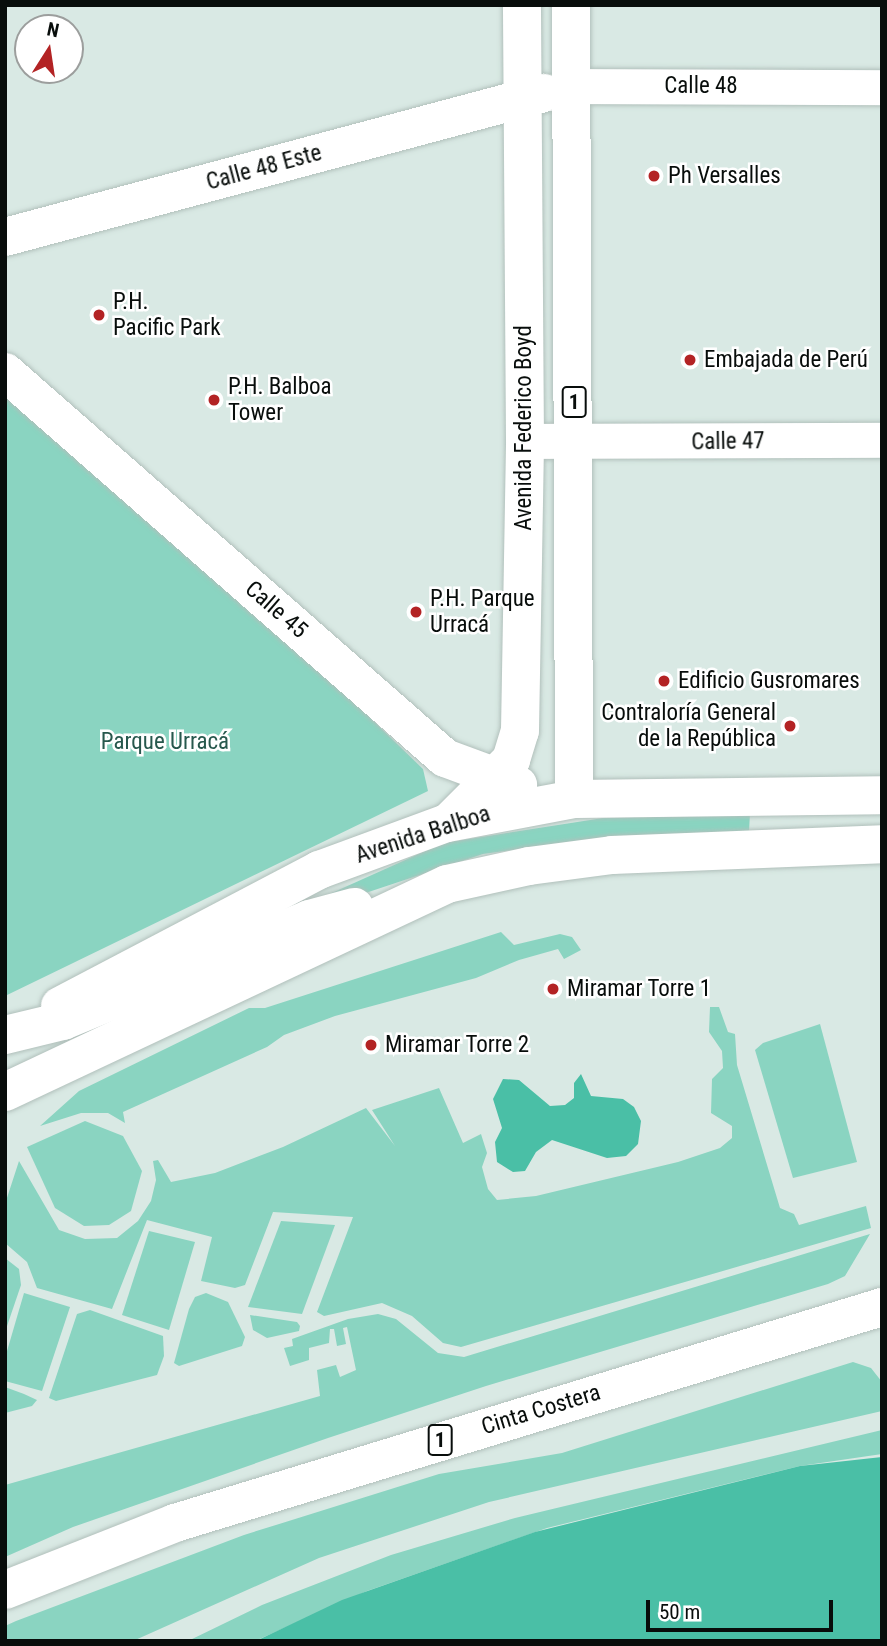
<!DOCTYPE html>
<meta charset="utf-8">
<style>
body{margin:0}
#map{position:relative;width:887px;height:1646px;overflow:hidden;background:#d9e9e4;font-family:"Roboto Condensed",sans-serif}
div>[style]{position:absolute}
.green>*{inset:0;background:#8ad4c1}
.water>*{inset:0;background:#4abfa6}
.roads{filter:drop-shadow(0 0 2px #b1c0bb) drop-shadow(0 0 2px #b1c0bb)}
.minor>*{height:35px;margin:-17.5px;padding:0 17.5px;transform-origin:17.5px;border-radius:17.5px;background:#fff}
.major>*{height:38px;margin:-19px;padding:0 19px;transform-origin:19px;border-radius:19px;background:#fff}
.highway>*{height:38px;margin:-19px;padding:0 19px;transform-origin:19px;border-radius:19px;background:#fff}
.dots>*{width:19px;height:19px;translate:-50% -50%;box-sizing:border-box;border:4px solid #fff;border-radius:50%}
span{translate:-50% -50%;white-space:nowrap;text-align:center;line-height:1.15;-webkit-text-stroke:5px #fff;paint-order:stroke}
.shield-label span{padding:2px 5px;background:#fff;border:2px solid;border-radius:5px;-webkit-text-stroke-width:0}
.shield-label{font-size:21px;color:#080d0b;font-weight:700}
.street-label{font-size:23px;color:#080d0b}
.poi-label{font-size:23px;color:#080d0b}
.left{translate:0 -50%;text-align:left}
.right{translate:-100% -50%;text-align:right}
.park-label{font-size:23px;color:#27584d}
.frame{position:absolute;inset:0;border:7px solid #080d0b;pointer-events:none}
.north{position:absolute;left:14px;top:14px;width:70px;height:70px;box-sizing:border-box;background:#fff;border:2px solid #9c9e9d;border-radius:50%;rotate:12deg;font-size:19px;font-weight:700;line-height:28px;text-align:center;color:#080d0b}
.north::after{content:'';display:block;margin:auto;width:24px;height:32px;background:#b32324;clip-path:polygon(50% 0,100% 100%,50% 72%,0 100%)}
.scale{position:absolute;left:646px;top:1600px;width:187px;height:32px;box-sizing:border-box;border:4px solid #080d0b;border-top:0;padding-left:9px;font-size:21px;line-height:24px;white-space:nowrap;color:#080d0b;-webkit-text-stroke:5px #fff;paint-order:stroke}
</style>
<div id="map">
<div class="green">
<i style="clip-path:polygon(5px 379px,84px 440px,423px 769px,428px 791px,5px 996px)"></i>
<i style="clip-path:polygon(750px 813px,749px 831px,602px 838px,483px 854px,236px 936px,443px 843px,603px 818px)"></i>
<i style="clip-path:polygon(501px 932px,514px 945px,560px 934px,572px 937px,581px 950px,564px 959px,558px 949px,519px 960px,476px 978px,335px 1016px,284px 1035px,267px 1047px,123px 1112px,125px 1123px,108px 1113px,81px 1113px,40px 1126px,79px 1091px,249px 1008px,265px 1008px)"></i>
<i style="clip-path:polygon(710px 1007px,719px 1007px,728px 1032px,735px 1034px,737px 1065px,780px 1208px,794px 1214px,799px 1225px,866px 1206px,871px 1228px,461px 1347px,443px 1343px,412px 1316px,382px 1303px,324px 1316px,317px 1312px,353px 1217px,273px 1212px,245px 1285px,235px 1288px,201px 1281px,212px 1237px,147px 1220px,112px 1309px,37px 1288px,27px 1262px,5px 1243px,5px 1204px,19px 1161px,59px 1230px,85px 1239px,117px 1238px,138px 1221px,151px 1201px,156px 1180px,153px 1161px,158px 1160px,171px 1182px,215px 1173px,283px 1147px,366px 1108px,395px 1146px,372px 1110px,439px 1088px,463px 1143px,481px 1134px,487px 1153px,482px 1167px,488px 1189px,497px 1200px,536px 1196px,678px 1162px,720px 1148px,732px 1138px,732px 1126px,711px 1113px,712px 1079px,723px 1068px,722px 1051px,709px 1032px)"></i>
<i style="clip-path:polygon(820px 1024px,857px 1162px,793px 1178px,755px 1050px,763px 1043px)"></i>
<i style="clip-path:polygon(85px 1121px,123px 1136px,142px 1171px,131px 1211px,109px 1225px,84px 1226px,55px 1208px,27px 1147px)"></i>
<i style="clip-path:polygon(281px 1221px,335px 1225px,302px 1314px,248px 1307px)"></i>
<i style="clip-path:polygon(149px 1231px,195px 1242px,169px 1330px,122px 1315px)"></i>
<i style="clip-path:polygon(870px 1234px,845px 1276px,828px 1284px,486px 1386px,328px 1438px,73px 1527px,5px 1557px,5px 1485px,320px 1396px,317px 1370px,336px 1365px,340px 1377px,356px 1370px,347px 1327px,343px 1328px,346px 1344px,337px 1346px,334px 1329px,330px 1329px,329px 1343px,309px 1348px,309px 1360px,290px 1366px,284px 1348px,293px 1346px,292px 1339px,348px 1319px,378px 1314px,396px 1319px,438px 1353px,464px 1357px)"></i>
<i style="clip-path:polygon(5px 1258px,19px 1269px,21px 1285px,5px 1332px)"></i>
<i style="clip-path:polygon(24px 1293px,70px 1307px,42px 1391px,5px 1381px,5px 1358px)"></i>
<i style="clip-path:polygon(206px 1293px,228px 1302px,245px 1337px,242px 1346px,179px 1366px,174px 1363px,189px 1309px,195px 1297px)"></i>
<i style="clip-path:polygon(90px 1310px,163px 1336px,164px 1356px,157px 1375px,56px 1401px,49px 1398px,77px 1314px)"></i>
<i style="clip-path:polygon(250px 1315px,297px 1322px,300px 1326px,299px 1331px,267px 1338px,253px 1330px)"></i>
<i style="clip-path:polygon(853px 1362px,871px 1368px,882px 1382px,882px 1411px,489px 1502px,319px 1558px,133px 1641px,5px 1641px,5px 1626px,16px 1621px,244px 1535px,439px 1474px,562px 1453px)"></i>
<i style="clip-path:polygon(5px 1387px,24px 1394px,37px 1400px,32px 1406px,5px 1413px)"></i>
<i style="clip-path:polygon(882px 1430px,882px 1454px,800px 1466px,547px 1528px,367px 1591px,255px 1641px,188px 1641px,262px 1605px,391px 1555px,515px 1518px)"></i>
</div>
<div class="water">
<i style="clip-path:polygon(581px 1074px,591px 1096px,623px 1099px,634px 1107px,641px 1121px,638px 1144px,626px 1156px,607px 1158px,552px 1140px,536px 1152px,525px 1171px,513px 1172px,497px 1162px,495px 1142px,502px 1128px,493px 1099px,503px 1079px,519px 1080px,550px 1106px,565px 1105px,574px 1098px,574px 1083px)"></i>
<i style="clip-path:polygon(882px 1457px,882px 1641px,256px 1641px,342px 1600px,535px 1532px,800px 1466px)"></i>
</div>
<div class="roads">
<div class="minor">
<i style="left:573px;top:86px;width:309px;rotate:0.2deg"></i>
<i style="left:525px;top:441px;width:357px;rotate:-0.2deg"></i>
</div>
<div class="major">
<i style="left:571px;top:5px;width:794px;rotate:89.78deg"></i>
<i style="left:5px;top:237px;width:558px;rotate:-14.96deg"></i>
<i style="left:5px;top:372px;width:585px;rotate:41.26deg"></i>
<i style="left:445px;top:758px;width:78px;rotate:20.3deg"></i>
<i style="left:449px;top:822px;width:88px;rotate:-45deg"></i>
<i style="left:511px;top:760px;width:30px;rotate:-73deg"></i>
<i style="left:520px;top:731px;width:290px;rotate:-89deg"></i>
<i style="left:525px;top:441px;width:436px;rotate:-90.4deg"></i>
<i style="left:60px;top:1006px;width:293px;rotate:-27.7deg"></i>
<i style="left:319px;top:870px;width:136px;rotate:-20.2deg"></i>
<i style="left:447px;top:823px;width:129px;rotate:-10.7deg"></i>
<i style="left:574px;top:799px;width:308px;rotate:-0.7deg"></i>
</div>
<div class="highway">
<i style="left:5px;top:1035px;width:60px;rotate:-13.6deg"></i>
<i style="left:63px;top:1021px;width:266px;rotate:-22.5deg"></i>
<i style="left:309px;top:919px;width:47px;rotate:-14.9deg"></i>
<i style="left:5px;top:1092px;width:488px;rotate:-25.2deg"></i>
<i style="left:447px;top:884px;width:84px;rotate:-12.4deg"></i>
<i style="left:529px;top:866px;width:84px;rotate:-7.5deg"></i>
<i style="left:612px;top:855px;width:270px;rotate:-2.3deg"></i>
<i style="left:5px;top:1590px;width:183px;rotate:-21.5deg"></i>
<i style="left:175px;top:1523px;width:739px;rotate:-16.99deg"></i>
</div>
</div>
<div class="dots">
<i style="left:654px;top:176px;background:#b32324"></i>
<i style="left:99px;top:315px;background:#b32324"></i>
<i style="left:690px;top:360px;background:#b32324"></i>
<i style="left:214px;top:400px;background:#b32324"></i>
<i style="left:416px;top:612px;background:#b32324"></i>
<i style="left:664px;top:681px;background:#b32324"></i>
<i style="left:790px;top:726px;background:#b32324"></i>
<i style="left:553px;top:989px;background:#b32324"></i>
<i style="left:371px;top:1045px;background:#b32324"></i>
</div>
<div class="shield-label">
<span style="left:574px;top:402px">1</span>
<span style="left:440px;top:1440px">1</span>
</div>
<div class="street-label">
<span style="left:701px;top:86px">Calle 48</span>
<span style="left:264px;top:168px;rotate:-15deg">Calle 48 Este</span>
<span style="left:524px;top:428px;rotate:-90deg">Avenida Federico Boyd</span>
<span style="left:728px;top:442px;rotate:-1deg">Calle 47</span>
<span style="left:276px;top:610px;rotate:41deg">Calle 45</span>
<span style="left:423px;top:835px;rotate:-18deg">Avenida Balboa</span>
<span style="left:541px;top:1410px;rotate:-17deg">Cinta Costera</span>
</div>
<div class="poi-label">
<span class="left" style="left:668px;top:176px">Ph Versalles</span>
<span class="left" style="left:113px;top:315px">P.H.<br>Pacific Park</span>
<span class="left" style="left:704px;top:360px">Embajada de Perú</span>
<span class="left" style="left:228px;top:400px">P.H. Balboa<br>Tower</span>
<span class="left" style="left:430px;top:612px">P.H. Parque<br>Urracá</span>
<span class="left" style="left:678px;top:681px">Edificio Gusromares</span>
<span class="right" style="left:776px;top:726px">Contraloría General<br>de la República</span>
<span class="left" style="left:567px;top:989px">Miramar Torre 1</span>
<span class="left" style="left:385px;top:1045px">Miramar Torre 2</span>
</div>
<div class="park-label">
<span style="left:165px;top:742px">Parque Urracá</span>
</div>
<div class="frame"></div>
<div class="north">N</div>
<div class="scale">50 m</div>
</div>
